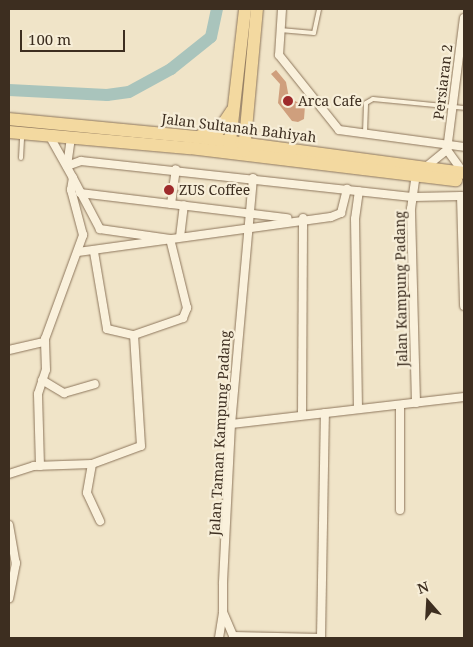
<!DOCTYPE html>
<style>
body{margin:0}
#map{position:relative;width:473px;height:647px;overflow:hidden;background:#f0e4c8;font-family:"Noto Serif",serif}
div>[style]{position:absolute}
.river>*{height:12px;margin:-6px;padding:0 6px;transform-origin:6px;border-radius:6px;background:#a9c4bc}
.building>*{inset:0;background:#cf9f7d}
.roads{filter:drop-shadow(0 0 1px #8d765c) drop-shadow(0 0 1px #8d765c)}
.service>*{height:4px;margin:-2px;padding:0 2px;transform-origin:2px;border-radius:2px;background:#faf1dc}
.minor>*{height:8px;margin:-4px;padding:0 4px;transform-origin:4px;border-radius:4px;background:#faf1dc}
.primary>*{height:12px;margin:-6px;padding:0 6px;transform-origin:6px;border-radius:6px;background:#f3d9a0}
.dots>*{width:14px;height:14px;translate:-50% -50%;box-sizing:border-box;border:2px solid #f7eed8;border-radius:50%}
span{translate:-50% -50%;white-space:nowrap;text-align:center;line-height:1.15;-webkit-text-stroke:4.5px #f7eed8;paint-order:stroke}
.street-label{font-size:14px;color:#3d2e20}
.poi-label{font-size:14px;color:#3d2e20}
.left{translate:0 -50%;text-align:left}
.frame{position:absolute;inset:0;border:10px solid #3d2e20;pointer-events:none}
.north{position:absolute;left:403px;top:577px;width:50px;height:50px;-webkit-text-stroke:4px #f7eed8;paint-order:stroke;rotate:341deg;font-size:14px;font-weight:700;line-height:20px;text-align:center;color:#3d2e20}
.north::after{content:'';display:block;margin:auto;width:18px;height:22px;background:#3d2e20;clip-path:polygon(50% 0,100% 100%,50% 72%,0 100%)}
.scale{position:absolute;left:20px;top:30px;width:105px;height:22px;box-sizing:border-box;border:2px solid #3d2e20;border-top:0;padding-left:6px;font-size:15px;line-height:18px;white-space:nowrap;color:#3d2e20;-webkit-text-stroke:4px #f7eed8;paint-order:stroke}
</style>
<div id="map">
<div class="river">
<i style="left:9px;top:90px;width:98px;rotate:2.9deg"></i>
<i style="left:107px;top:95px;width:22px;rotate:-8deg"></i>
<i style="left:129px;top:92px;width:48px;rotate:-28.7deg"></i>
<i style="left:171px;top:69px;width:51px;rotate:-38.7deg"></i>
<i style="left:211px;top:37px;width:29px;rotate:-78deg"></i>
</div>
<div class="building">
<i style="clip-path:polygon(276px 70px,286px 82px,289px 98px,305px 106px,304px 119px,298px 122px,292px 121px,278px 103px,280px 84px,271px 74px)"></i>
</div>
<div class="roads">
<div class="service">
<i style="left:280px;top:30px;width:34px;rotate:5deg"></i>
<i style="left:314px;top:33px;width:25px;rotate:-78deg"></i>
<i style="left:365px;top:133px;width:30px;rotate:-88deg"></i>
<i style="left:366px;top:103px;width:8px;rotate:-30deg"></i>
<i style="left:373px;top:99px;width:91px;rotate:5.6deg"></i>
<i style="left:21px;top:158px;width:22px;rotate:-87deg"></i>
</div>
<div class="minor">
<i style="left:282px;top:9px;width:46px;rotate:93.7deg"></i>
<i style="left:279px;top:55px;width:96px;rotate:51.3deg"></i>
<i style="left:339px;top:130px;width:126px;rotate:7.7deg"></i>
<i style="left:67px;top:166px;width:15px;rotate:-20deg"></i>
<i style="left:81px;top:161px;width:335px;rotate:6.2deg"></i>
<i style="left:414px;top:197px;width:47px;rotate:-1.2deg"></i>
<i style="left:461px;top:196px;width:110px;rotate:88.4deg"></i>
<i style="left:67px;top:166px;width:30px;rotate:-82deg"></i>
<i style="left:427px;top:166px;width:26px;rotate:-39deg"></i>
<i style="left:463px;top:172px;width:27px;rotate:-126deg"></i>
<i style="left:447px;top:150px;width:133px;rotate:-82.7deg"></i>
<i style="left:253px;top:178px;width:247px;rotate:95.1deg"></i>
<i style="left:231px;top:424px;width:160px;rotate:92.9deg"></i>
<i style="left:223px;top:584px;width:28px;rotate:90deg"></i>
<i style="left:223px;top:612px;width:26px;rotate:67deg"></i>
<i style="left:233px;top:636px;width:88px;rotate:1.3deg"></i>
<i style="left:321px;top:638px;width:225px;rotate:-89deg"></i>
<i style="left:80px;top:193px;width:209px;rotate:6.9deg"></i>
<i style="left:171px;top:204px;width:35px;rotate:-82deg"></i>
<i style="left:180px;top:237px;width:32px;rotate:-83deg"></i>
<i style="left:78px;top:252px;width:255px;rotate:-7.9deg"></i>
<i style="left:331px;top:217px;width:11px;rotate:-22deg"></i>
<i style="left:341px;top:213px;width:25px;rotate:-76deg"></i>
<i style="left:94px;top:252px;width:78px;rotate:80.4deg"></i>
<i style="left:107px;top:329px;width:28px;rotate:13deg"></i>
<i style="left:9px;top:350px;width:37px;rotate:-13deg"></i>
<i style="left:42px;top:380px;width:26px;rotate:31deg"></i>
<i style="left:64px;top:393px;width:32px;rotate:-16deg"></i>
<i style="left:416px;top:403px;width:194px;rotate:-91.5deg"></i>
<i style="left:411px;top:209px;width:34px;rotate:-82deg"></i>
<i style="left:400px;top:405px;width:105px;rotate:90deg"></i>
<i style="left:358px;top:409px;width:190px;rotate:-90.9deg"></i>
<i style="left:355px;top:219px;width:28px;rotate:-82deg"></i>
<i style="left:302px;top:415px;width:197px;rotate:-89.7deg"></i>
<i style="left:231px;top:424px;width:235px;rotate:-6.6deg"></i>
<i style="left:92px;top:464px;width:29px;rotate:100deg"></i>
<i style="left:87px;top:493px;width:31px;rotate:65deg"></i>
<i style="left:40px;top:466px;width:72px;rotate:-91.6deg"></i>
<i style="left:38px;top:394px;width:25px;rotate:-72deg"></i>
<i style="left:46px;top:370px;width:31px;rotate:-92deg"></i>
<i style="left:45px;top:339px;width:111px;rotate:-69.9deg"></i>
<i style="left:83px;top:235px;width:47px;rotate:-104.9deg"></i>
<i style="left:71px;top:190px;width:12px;rotate:-81deg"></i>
<i style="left:73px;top:178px;width:49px;rotate:-119.2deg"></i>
<i style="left:9px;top:474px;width:26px;rotate:-18deg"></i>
<i style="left:34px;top:466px;width:58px;rotate:-2deg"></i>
<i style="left:92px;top:464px;width:52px;rotate:-20.2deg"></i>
<i style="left:141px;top:446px;width:111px;rotate:-93.6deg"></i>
<i style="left:134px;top:335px;width:52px;rotate:-19.1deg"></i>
<i style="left:183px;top:318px;width:11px;rotate:-68deg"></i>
<i style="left:187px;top:308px;width:71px;rotate:-103.8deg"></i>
<i style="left:170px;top:239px;width:71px;rotate:-171.9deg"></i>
<i style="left:100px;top:229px;width:58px;rotate:-117.9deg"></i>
<i style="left:9px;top:525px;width:39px;rotate:80deg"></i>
<i style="left:16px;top:563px;width:36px;rotate:101deg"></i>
<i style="left:219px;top:638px;width:26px;rotate:-81deg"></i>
</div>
<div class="primary">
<i style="left:9px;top:119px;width:187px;rotate:5.5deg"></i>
<i style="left:195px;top:137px;width:271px;rotate:7.6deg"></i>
<i style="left:9px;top:132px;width:182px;rotate:5.1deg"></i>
<i style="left:190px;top:148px;width:268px;rotate:6.9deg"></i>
<i style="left:200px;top:136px;width:20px;rotate:-18deg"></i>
<i style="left:219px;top:130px;width:23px;rotate:-56deg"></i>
<i style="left:229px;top:150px;width:142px;rotate:-83.5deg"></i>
<i style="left:244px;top:151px;width:143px;rotate:-84.8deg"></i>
</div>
</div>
<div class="dots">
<i style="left:288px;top:101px;background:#9e2a2b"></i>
<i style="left:169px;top:190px;background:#9e2a2b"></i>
</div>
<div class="street-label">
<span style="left:443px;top:82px;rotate:-83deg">Persiaran 2</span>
<span style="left:239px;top:128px;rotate:7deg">Jalan Sultanah Bahiyah</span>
<span style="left:401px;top:289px;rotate:-91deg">Jalan Kampung Padang</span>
<span style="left:220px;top:433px;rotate:-87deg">Jalan Taman Kampung Padang</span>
</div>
<div class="poi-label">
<span class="left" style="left:298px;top:101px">Arca Cafe</span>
<span class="left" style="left:179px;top:190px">ZUS Coffee</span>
</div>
<div class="frame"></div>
<div class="north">N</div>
<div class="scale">100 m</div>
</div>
